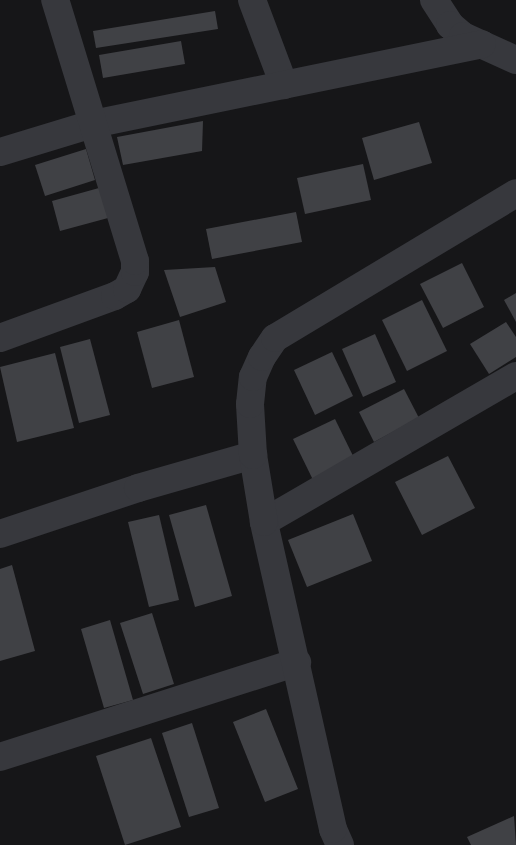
<!DOCTYPE html>
<style>
body{margin:0}
#map{position:relative;width:516px;height:845px;overflow:hidden;background:#161618;font-family:"DejaVu Sans",sans-serif}
div>[style]{position:absolute}
.building>*{inset:0;background:#404145}
.minor>*{height:28px;margin:-14px;padding:0 14px;transform-origin:14px;border-radius:14px;background:#37383d}
span{translate:-50% -50%;white-space:nowrap;text-align:center;line-height:1.15;-webkit-text-stroke:4.5px #111113;paint-order:stroke}
</style>
<div id="map">
<div class="building">
<i style="clip-path:polygon(215px 11px,218px 29px,96px 48px,93px 31px)"></i>
<i style="clip-path:polygon(181px 41px,185px 64px,103px 78px,99px 55px)"></i>
<i style="clip-path:polygon(203px 121px,202px 151px,123px 165px,117px 137px)"></i>
<i style="clip-path:polygon(419px 122px,432px 163px,374px 180px,362px 138px)"></i>
<i style="clip-path:polygon(86px 149px,95px 180px,45px 196px,35px 165px)"></i>
<i style="clip-path:polygon(363px 164px,371px 200px,305px 214px,297px 178px)"></i>
<i style="clip-path:polygon(99px 188px,108px 218px,60px 231px,52px 201px)"></i>
<i style="clip-path:polygon(296px 212px,302px 242px,212px 259px,206px 229px)"></i>
<i style="clip-path:polygon(462px 263px,484px 307px,443px 328px,420px 284px)"></i>
<i style="clip-path:polygon(215px 267px,226px 302px,180px 317px,164px 270px)"></i>
<i style="clip-path:polygon(516px 293px,516px 322px,504px 300px)"></i>
<i style="clip-path:polygon(422px 300px,447px 351px,407px 371px,382px 320px)"></i>
<i style="clip-path:polygon(179px 320px,194px 377px,152px 388px,137px 332px)"></i>
<i style="clip-path:polygon(506px 322px,516px 337px,516px 357px,489px 374px,470px 344px)"></i>
<i style="clip-path:polygon(375px 334px,396px 382px,363px 397px,342px 349px)"></i>
<i style="clip-path:polygon(90px 339px,110px 415px,79px 423px,60px 347px)"></i>
<i style="clip-path:polygon(332px 352px,353px 396px,315px 415px,294px 370px)"></i>
<i style="clip-path:polygon(55px 353px,74px 428px,17px 442px,0 367px)"></i>
<i style="clip-path:polygon(404px 389px,419px 418px,374px 442px,359px 412px)"></i>
<i style="clip-path:polygon(335px 419px,356px 462px,314px 482px,293px 439px)"></i>
<i style="clip-path:polygon(448px 456px,475px 508px,422px 535px,395px 482px)"></i>
<i style="clip-path:polygon(206px 505px,232px 596px,195px 607px,169px 515px)"></i>
<i style="clip-path:polygon(353px 514px,372px 561px,307px 587px,288px 540px)"></i>
<i style="clip-path:polygon(159px 515px,179px 600px,149px 607px,128px 522px)"></i>
<i style="clip-path:polygon(12px 565px,35px 651px,0 661px,0 569px)"></i>
<i style="clip-path:polygon(152px 613px,174px 684px,143px 694px,120px 623px)"></i>
<i style="clip-path:polygon(110px 620px,133px 700px,104px 708px,81px 629px)"></i>
<i style="clip-path:polygon(266px 709px,298px 789px,265px 802px,233px 722px)"></i>
<i style="clip-path:polygon(192px 723px,219px 808px,189px 817px,162px 733px)"></i>
<i style="clip-path:polygon(151px 738px,181px 827px,125px 845px,96px 756px)"></i>
<i style="clip-path:polygon(514px 816px,516px 845px,471px 845px,467px 837px)"></i>
</div>
<div class="minor">
<i style="left:252px;top:0;width:91px;rotate:69.4deg"></i>
<i style="left:434px;top:0;width:30px;rotate:57deg"></i>
<i style="left:450px;top:25px;width:17px;rotate:40deg"></i>
<i style="left:463px;top:36px;width:58px;rotate:24.4deg"></i>
<i style="left:0;top:152px;width:97px;rotate:-16.8deg"></i>
<i style="left:93px;top:124px;width:397px;rotate:-11.6deg"></i>
<i style="left:0;top:338px;width:122px;rotate:-20.1deg"></i>
<i style="left:115px;top:296px;width:14px;rotate:-30deg"></i>
<i style="left:127px;top:289px;width:19px;rotate:-65deg"></i>
<i style="left:135px;top:272px;width:11px;rotate:-90deg"></i>
<i style="left:135px;top:261px;width:273px;rotate:-107deg"></i>
<i style="left:264px;top:522px;width:291px;rotate:-30.1deg"></i>
<i style="left:0;top:534px;width:145px;rotate:-18.4deg"></i>
<i style="left:138px;top:488px;width:120px;rotate:-16deg"></i>
<i style="left:0;top:757px;width:312px;rotate:-17.7deg"></i>
<i style="left:340px;top:845px;width:17px;rotate:-114deg"></i>
<i style="left:333px;top:829px;width:315px;rotate:-102.7deg"></i>
<i style="left:264px;top:522px;width:68px;rotate:-99.3deg"></i>
<i style="left:253px;top:455px;width:51px;rotate:-93.4deg"></i>
<i style="left:250px;top:404px;width:27px;rotate:-84deg"></i>
<i style="left:253px;top:377px;width:22px;rotate:-66deg"></i>
<i style="left:262px;top:357px;width:23px;rotate:-56deg"></i>
<i style="left:275px;top:338px;width:281px;rotate:-31deg"></i>
</div>
</div>
